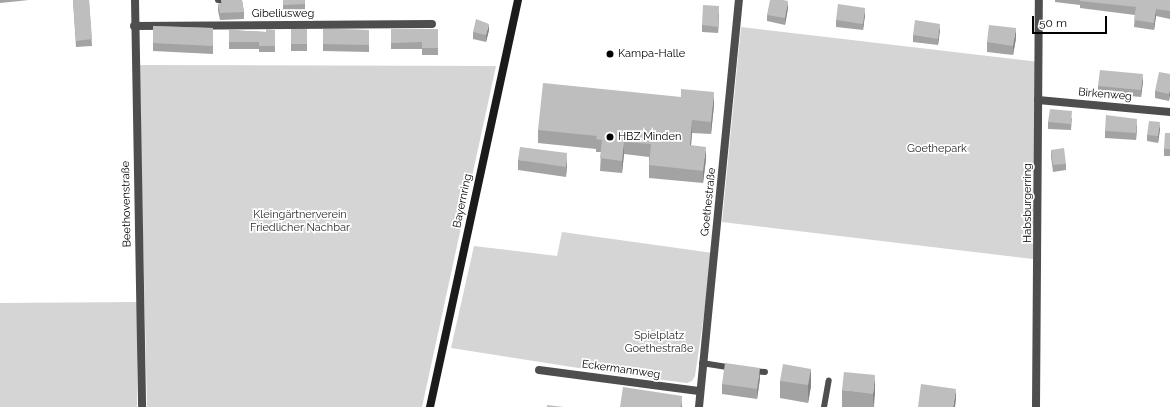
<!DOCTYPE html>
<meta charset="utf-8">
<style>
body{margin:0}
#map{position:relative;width:1170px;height:407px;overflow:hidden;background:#fff;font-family:Raleway,sans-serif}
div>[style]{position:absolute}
.green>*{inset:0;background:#d5d5d5}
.lane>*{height:6px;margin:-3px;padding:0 3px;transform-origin:3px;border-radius:3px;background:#4e4e4e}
.street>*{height:8px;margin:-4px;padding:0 4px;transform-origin:4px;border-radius:4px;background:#4e4e4e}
.secondary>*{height:8px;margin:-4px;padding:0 4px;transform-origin:4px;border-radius:4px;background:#1b1b1b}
.wall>*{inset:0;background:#a3a3a3}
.shaded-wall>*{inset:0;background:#858585}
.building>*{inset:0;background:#bebebe}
.dots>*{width:11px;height:11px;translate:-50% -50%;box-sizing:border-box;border:2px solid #fff;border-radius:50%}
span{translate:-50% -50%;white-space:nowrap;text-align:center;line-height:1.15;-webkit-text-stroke:3.5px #fff;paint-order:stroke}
.street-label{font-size:11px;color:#000}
.poi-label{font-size:11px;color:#000}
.left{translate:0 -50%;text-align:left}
.park-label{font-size:11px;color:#2c2c2c}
.scale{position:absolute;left:1032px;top:16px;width:75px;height:18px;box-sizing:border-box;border:2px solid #000;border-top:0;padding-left:5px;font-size:12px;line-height:14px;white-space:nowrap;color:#000;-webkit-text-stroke:3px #fff;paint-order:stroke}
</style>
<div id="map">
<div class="green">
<i style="clip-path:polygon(741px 27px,1040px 62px,1033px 259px,722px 222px)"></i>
<i style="clip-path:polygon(139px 65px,496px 66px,422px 407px,147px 407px)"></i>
<i style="clip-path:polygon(562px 232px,713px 253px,695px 376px,692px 381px,687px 383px,617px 374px,451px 348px,474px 246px,557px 256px)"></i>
<i style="clip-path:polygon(137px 302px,137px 407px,0 407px,0 303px)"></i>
</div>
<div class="lane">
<i style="left:218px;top:0;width:12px"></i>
<i style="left:702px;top:363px;width:30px;rotate:9deg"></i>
<i style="left:753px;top:371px;width:12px;rotate:5deg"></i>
<i style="left:824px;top:407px;width:27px;rotate:-80deg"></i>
</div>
<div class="street">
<i style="left:135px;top:0;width:407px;rotate:89deg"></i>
<i style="left:134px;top:26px;width:298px;rotate:-0.4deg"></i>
<i style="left:1038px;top:100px;width:133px;rotate:5.2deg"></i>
<i style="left:539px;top:370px;width:161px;rotate:7.5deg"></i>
<i style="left:699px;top:407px;width:409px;rotate:-84.4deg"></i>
<i style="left:1036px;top:407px;width:407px;rotate:-89.6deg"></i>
</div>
<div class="secondary">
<i style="left:430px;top:407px;width:416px;rotate:-77.8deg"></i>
</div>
<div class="wall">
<i style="clip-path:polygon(0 0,29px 0,0 3px)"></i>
<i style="clip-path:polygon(73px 0,89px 0,92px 46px,76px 47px)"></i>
<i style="clip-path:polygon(221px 0,242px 0,244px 12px,244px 19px,220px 20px,218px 11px,218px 4px,221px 3px)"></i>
<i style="clip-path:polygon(283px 0,305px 0,305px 11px,283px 12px)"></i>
<i style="clip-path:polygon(1055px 0,1170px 0,1170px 19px,1156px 16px,1154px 30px,1134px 27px,1135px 15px,1080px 8px,1080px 5px,1055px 2px)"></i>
<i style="clip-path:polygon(788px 8px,785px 25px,767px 21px,767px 15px)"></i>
<i style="clip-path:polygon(719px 13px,718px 33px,702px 32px,702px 25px)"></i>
<i style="clip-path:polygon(865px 15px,863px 30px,836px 27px,836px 20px)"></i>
<i style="clip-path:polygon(153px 26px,213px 28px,213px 54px,153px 51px)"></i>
<i style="clip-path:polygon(291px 29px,307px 29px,307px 51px,291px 51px)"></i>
<i style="clip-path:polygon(323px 29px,369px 30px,369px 52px,323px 51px)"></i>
<i style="clip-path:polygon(391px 29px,438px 29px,438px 55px,422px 55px,422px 49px,391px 49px)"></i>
<i style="clip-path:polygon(229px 30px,266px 32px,275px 30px,275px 52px,259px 52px,259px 49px,229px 49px)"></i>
<i style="clip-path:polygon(489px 30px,486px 42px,473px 39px,473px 32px)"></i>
<i style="clip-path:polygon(940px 30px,938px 45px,913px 42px,913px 35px)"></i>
<i style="clip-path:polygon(1016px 38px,1013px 55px,987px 52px,987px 42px)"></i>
<i style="clip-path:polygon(1170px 74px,1169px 101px,1155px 98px,1155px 91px)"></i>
<i style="clip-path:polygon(1143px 81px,1141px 97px,1098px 93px,1098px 86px)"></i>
<i style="clip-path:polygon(714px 105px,711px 134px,692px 133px,691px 145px,706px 159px,703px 183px,649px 178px,649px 157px,624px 154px,622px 173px,600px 171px,601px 152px,596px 152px,596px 149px,538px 143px,538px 130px)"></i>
<i style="clip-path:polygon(1072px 118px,1071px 130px,1048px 129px,1048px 122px)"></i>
<i style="clip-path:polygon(1137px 125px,1136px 140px,1105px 138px,1105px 131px)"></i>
<i style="clip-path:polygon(1160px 129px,1158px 143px,1147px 141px,1147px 135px)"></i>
<i style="clip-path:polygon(1170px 133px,1170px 156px,1164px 156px,1164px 149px)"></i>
<i style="clip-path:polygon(1051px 150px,1066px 164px,1066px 170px,1053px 172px,1051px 157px)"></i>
<i style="clip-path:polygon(518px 160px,567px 163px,566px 177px,518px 170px)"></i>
<i style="clip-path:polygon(811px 369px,811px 386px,808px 403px,780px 398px,780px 381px)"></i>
<i style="clip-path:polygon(760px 378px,757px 399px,722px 394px,722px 384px)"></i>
<i style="clip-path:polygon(842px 390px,875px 393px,874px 407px,842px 407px)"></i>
</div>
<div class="shaded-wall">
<i style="clip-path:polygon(788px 1px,788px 8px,785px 25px,785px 18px)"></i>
<i style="clip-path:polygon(719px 6px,719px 13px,718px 33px,718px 27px)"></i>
<i style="clip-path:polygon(865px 8px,865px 15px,863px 30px,863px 24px)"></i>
<i style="clip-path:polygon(1156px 9px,1156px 16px,1154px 30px,1154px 23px)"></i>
<i style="clip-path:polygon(489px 24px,489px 30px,486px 42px,486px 35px)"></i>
<i style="clip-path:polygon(940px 24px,940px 30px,938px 45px,938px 39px)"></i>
<i style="clip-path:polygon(1016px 28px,1016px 38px,1013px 55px,1013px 46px)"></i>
<i style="clip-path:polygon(1143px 74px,1143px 81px,1141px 97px,1141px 90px)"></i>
<i style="clip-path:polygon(1170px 88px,1170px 95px,1169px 101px,1169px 94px)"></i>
<i style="clip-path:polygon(714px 92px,714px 105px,711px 134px,711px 122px)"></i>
<i style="clip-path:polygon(1137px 119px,1137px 125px,1136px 140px,1136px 133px)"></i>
<i style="clip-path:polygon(692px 120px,692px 133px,690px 157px,690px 145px)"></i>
<i style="clip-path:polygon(1160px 122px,1160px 129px,1158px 143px,1158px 136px)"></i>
<i style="clip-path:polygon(624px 142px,624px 154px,622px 173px,622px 161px)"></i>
<i style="clip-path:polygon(706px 147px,706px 159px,703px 183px,703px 171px)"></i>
<i style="clip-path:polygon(567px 153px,567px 163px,566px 177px,566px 167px)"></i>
<i style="clip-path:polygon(760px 368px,760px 378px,757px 399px,757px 389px)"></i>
<i style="clip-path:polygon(811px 369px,811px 386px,808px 403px,808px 385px)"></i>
<i style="clip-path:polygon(875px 375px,875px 393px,873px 407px,873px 394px)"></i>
<i style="clip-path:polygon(956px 389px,956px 399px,955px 407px,953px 407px)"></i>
<i style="clip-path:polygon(682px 396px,682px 407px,681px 407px)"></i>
</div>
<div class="building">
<i style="clip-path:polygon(73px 0,89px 0,92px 39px,76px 41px)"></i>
<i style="clip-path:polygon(221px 0,242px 0,244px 12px,220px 13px,218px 4px,222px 3px)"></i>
<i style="clip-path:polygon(283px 0,305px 0,305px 4px,283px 5px)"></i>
<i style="clip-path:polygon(770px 0,783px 0,788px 1px,785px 18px,767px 15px)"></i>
<i style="clip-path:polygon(1080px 0,1170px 0,1170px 11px,1156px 9px,1154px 23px,1134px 20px,1136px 7px,1080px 1px)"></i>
<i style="clip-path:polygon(838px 4px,865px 8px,863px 24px,836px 20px)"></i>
<i style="clip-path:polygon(703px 5px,719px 6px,718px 27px,702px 25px)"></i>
<i style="clip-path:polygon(476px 19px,489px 24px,486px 35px,473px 32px)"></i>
<i style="clip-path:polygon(915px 20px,940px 24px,938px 39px,913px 35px)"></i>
<i style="clip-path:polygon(989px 25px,1016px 28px,1013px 46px,987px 42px)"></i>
<i style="clip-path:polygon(153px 26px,213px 28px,213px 46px,153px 43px)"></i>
<i style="clip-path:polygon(266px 29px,275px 30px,275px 46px,259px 46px,259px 42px,229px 42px,229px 30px,266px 32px)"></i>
<i style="clip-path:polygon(291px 29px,307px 29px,307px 44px,291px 44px)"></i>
<i style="clip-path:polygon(323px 29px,369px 30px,369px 45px,323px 44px)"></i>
<i style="clip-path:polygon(391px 29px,438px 29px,438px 48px,422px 48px,422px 42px,391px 43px)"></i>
<i style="clip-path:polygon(1100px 70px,1143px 74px,1141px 90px,1098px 86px)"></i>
<i style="clip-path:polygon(1159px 72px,1170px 74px,1170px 88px,1169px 94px,1155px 91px)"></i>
<i style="clip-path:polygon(543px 83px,681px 97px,681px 89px,714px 92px,711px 122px,692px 120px,690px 145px,706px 147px,703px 171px,649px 165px,651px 144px,624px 142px,622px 161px,600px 158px,602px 140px,596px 139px,597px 136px,538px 130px)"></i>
<i style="clip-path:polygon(1050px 109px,1072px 111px,1071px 124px,1048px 122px)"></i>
<i style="clip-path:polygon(1106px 115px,1137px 119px,1136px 133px,1105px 131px)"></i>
<i style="clip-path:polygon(1149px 121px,1160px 122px,1158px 136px,1147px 135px)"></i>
<i style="clip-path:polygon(1165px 133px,1170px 133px,1170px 149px,1164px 149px)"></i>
<i style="clip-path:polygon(520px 147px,567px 153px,566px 167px,518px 160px)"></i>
<i style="clip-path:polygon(1064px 148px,1066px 164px,1053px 165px,1051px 150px)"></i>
<i style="clip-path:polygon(725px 363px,760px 368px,757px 389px,722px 384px)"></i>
<i style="clip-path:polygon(783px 364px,811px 369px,808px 385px,780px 381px)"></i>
<i style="clip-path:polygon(844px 372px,875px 375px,873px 394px,842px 390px)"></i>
<i style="clip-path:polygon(921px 384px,956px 389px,953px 407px,918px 407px)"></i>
<i style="clip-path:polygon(623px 387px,682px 396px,681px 407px,620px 407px)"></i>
<i style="clip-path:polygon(547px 405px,564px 407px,547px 407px)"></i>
</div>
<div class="dots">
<i style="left:610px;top:54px;background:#000"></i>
<i style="left:610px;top:137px;background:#000"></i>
</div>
<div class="street-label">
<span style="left:283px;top:14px">Gibeliusweg</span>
<span style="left:1105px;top:95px;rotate:5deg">Birkenweg</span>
<span style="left:463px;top:201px;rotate:-78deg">Bayernring</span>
<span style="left:709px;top:202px;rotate:-84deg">Goethestraße</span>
<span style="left:1028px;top:203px;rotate:-90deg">Habsburgerring</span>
<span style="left:127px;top:204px;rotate:-91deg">Beethovenstraße</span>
<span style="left:621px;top:370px;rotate:8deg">Eckermannweg</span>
</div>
<div class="poi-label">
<span class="left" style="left:618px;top:54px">Kampa-Halle</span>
<span class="left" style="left:618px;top:137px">HBZ Minden</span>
</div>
<div class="park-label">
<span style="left:937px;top:149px">Goethepark</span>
<span style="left:300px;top:222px">Kleingärtnerverein<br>Friedlicher Nachbar</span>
<span style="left:659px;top:343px">Spielplatz<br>Goethestraße</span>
</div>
<div class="scale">50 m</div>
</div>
